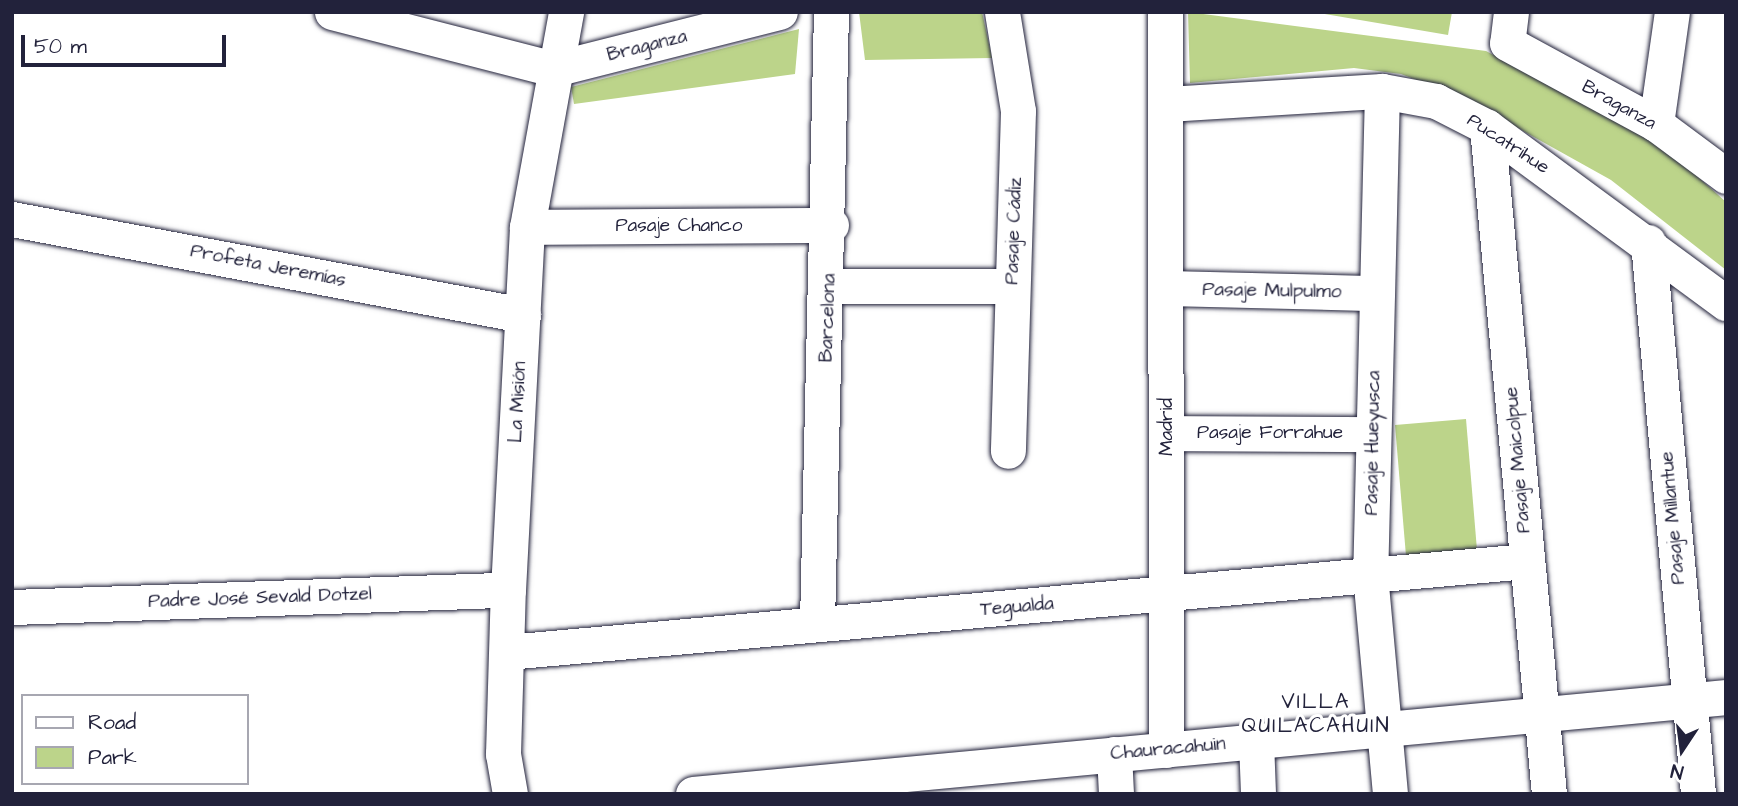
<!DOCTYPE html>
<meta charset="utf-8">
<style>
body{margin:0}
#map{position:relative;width:1738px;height:806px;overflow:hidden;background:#fff;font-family:"Architects Daughter",sans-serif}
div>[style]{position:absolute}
.green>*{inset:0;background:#bcd48a}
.roads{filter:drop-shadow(0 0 2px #22223b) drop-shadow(0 0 2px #22223b)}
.minor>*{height:35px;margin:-17.5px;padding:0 17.5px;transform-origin:17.5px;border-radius:17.5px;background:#fff}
span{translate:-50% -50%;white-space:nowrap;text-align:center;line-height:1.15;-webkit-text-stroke:6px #fff;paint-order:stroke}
.street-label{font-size:19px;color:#22223b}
.neighbourhood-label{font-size:21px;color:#22223b;letter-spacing:2px}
.frame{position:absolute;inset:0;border:14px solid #22223b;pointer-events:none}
.legend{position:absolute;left:21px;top:694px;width:228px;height:91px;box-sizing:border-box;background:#fff;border:2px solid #a7a7b1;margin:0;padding:9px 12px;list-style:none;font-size:21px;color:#22223b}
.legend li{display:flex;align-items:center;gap:14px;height:35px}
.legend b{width:35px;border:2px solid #a7a7b1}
.north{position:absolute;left:1647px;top:715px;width:70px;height:70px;-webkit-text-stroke:5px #fff;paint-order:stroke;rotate:193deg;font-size:19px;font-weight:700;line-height:28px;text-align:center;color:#22223b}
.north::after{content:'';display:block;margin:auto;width:24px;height:32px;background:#22223b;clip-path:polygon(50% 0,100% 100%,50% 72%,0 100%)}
.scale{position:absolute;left:21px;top:35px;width:205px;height:32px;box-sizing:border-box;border:4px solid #22223b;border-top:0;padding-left:9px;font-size:21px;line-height:24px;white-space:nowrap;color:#22223b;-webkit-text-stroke:5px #fff;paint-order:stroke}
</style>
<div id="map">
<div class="green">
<i style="clip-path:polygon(859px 12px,982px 12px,992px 58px,865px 60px)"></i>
<i style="clip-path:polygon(1188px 12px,1486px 51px,1660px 143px,1726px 202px,1726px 270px,1611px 180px,1466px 99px,1401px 74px,1354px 68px,1190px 83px)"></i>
<i style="clip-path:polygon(1313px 12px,1452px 12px,1448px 35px)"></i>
<i style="clip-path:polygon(799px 29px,795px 74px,574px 104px,571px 87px)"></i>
<i style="clip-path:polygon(1466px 419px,1477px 550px,1406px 556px,1395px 425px)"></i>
</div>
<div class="roads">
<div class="minor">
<i style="left:332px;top:12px;width:229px;rotate:14.4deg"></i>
<i style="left:554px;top:69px;width:233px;rotate:-14.2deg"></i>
<i style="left:1002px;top:12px;width:100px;rotate:80.8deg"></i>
<i style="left:1018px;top:111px;width:340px;rotate:91.7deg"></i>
<i style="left:1165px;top:12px;width:738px;rotate:89.92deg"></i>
<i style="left:1511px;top:12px;width:31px;rotate:97deg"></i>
<i style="left:1507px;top:43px;width:170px;rotate:28.5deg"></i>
<i style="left:1656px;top:124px;width:87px;rotate:36.6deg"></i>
<i style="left:1382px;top:91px;width:483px;rotate:91.4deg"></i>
<i style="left:1370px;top:574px;width:221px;rotate:84.8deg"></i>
<i style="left:1167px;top:104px;width:215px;rotate:-3.5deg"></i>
<i style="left:1382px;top:91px;width:55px;rotate:10.5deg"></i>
<i style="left:1436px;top:101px;width:57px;rotate:27deg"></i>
<i style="left:1487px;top:127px;width:297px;rotate:36.4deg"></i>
<i style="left:1656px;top:124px;width:113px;rotate:-81.9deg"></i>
<i style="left:1487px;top:127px;width:670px;rotate:84.69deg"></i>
<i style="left:12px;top:219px;width:520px;rotate:10.64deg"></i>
<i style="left:527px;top:227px;width:304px;rotate:-0.4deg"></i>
<i style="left:1648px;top:242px;width:554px;rotate:84.82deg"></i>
<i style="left:829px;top:286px;width:183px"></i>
<i style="left:1167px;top:288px;width:210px;rotate:1.4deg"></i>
<i style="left:1167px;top:433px;width:206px;rotate:0.3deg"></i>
<i style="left:12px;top:607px;width:496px;rotate:-2deg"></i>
<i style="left:817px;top:624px;width:612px;rotate:-88.69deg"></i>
<i style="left:507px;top:652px;width:1024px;rotate:-5.1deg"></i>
<i style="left:1256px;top:741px;width:53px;rotate:87.8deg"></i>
<i style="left:1114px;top:754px;width:40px;rotate:87.1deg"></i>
<i style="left:510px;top:794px;width:41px;rotate:-99.9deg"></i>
<i style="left:503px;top:754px;width:164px;rotate:-88.3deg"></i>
<i style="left:508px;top:590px;width:363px;rotate:-87deg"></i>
<i style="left:527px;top:227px;width:219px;rotate:-79.7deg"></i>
<i style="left:693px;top:794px;width:1038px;rotate:-5.36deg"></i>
</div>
</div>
<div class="street-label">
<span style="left:647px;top:46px;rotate:-14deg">Braganza</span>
<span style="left:1619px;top:105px;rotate:29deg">Braganza</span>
<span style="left:1508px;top:144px;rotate:33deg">Pucatrihue</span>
<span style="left:679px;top:226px">Pasaje Chanco</span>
<span style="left:1014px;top:231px;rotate:-88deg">Pasaje Cádiz</span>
<span style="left:268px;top:266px;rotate:11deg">Profeta Jeremías</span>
<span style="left:1272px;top:291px;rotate:1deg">Pasaje Mulpulmo</span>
<span style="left:828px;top:318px;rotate:-88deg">Barcelona</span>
<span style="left:518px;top:402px;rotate:-87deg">La Misión</span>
<span style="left:1167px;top:427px;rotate:-90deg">Madrid</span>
<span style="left:1270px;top:433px">Pasaje Forrahue</span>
<span style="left:1373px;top:443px;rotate:-89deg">Pasaje Hueyusca</span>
<span style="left:1518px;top:460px;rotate:-95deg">Pasaje Maicolpue</span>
<span style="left:1673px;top:518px;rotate:-95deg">Pasaje Millantue</span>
<span style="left:260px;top:598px;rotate:-2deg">Padre José Sevald Dotzel</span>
<span style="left:1017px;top:607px;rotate:-5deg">Tegualda</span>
<span style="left:1168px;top:749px;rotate:-5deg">Chauracahuin</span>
</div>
<div class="neighbourhood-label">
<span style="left:1316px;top:714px">VILLA<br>QUILACAHUIN</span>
</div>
<div class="frame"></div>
<ul class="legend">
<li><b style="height:9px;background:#fff"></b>Road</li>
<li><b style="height:19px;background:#bcd48a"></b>Park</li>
</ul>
<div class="north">N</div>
<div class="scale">50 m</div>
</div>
